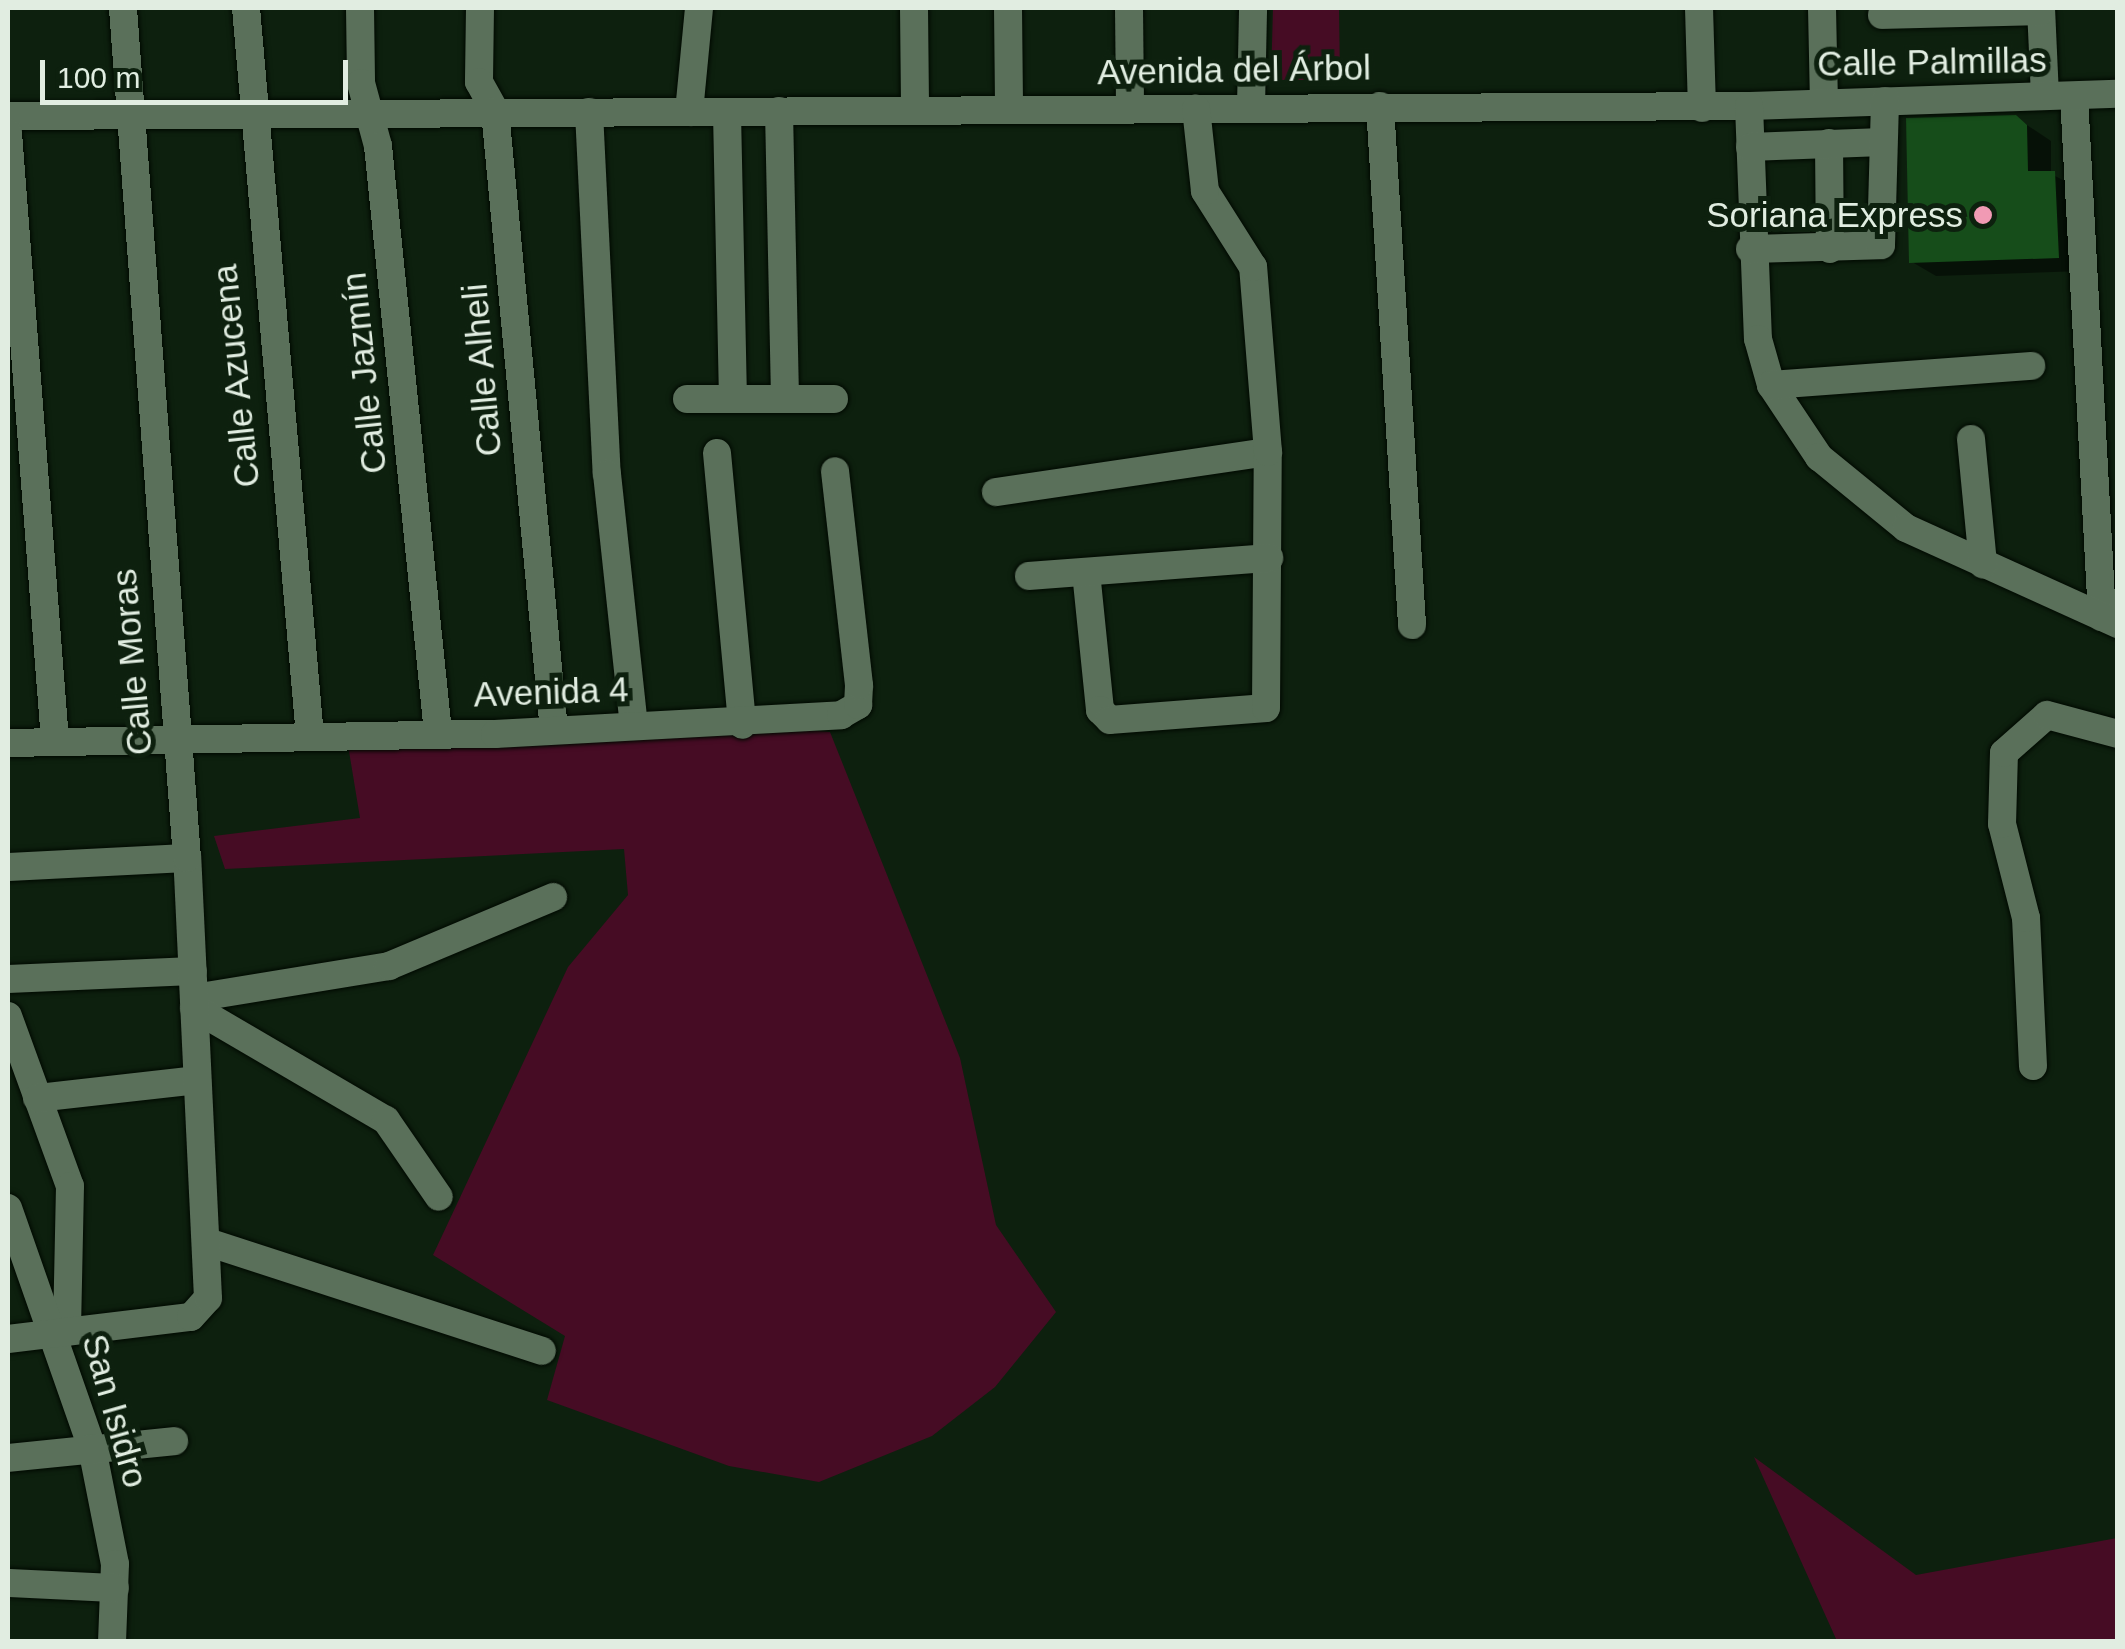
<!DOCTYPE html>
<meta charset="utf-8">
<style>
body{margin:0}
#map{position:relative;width:2125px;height:1649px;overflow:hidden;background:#0d200e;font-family:Helvetica,sans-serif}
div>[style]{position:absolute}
.green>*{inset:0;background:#460c24}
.shadow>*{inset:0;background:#0007}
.building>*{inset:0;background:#164d1a}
.roads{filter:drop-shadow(0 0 2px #000900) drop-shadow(0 0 2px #000900)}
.minor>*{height:28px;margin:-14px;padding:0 14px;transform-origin:14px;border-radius:14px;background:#5a705a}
.dots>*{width:28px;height:28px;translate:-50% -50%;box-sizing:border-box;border:5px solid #0d200e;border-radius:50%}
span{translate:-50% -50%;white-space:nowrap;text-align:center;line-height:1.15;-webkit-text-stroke:10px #0d200e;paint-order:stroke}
.street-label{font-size:35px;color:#e1ede1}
.poi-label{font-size:35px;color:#e1ede1}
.right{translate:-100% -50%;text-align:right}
.frame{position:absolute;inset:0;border:10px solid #e1ede1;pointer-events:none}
.scale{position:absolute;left:40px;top:60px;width:308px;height:45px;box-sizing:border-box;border:5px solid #e1ede1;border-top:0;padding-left:12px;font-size:30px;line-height:35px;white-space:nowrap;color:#e1ede1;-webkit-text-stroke:8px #0d200e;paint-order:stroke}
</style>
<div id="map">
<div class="green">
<i style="clip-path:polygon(1273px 8px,1339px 8px,1340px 80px,1271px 80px)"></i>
<i style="clip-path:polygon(742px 725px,830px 732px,960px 1058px,996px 1225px,1056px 1312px,995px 1387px,932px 1436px,819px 1482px,729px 1466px,547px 1400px,565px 1336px,433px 1255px,568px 967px,628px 895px,624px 849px,225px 869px,214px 836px,360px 818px,348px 745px)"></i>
<i style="clip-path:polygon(1754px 1457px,1916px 1575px,2117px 1538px,2117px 1641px,1837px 1641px)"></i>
</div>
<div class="shadow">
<i style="clip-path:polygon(2015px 117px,2051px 141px,2051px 174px,2079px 188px,2082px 271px,1936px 276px,1912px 262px)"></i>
</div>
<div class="building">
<i style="clip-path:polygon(2016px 115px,2027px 125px,2028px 171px,2055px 171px,2059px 258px,1909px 263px,1906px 118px)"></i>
</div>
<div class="roads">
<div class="minor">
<i style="left:246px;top:8px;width:731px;rotate:84.98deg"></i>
<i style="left:360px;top:8px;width:75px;rotate:89.2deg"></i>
<i style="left:361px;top:83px;width:65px;rotate:74.9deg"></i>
<i style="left:378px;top:146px;width:590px;rotate:84.16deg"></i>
<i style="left:480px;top:8px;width:74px;rotate:90.8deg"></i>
<i style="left:479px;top:82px;width:33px;rotate:61deg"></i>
<i style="left:495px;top:111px;width:622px;rotate:84.56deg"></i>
<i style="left:914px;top:8px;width:101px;rotate:89.4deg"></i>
<i style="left:1008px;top:8px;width:102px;rotate:89.4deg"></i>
<i style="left:1129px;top:8px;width:101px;rotate:89.4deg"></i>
<i style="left:1699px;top:8px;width:100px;rotate:88.3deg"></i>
<i style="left:1822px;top:8px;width:93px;rotate:88.8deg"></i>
<i style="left:2041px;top:8px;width:88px;rotate:87.4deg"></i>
<i style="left:1882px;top:15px;width:159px;rotate:-1.4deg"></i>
<i style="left:2074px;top:96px;width:522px;rotate:86.92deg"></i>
<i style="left:1380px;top:106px;width:520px;rotate:86.47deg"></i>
<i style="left:1749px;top:106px;width:369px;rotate:-1.9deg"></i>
<i style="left:1251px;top:107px;width:99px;rotate:-88.8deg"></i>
<i style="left:779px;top:111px;width:285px;rotate:88.8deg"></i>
<i style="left:589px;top:112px;width:362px;rotate:87.2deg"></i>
<i style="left:607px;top:474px;width:253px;rotate:83.9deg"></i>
<i style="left:689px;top:112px;width:104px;rotate:-84.5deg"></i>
<i style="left:727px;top:113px;width:284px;rotate:88.8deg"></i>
<i style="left:8px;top:116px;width:1741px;rotate:-0.33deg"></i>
<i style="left:1749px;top:106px;width:233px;rotate:87.8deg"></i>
<i style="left:1758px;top:339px;width:48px;rotate:74.2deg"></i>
<i style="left:1771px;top:385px;width:87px;rotate:56.3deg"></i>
<i style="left:1819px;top:457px;width:112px;rotate:39.2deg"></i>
<i style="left:1906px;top:528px;width:233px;rotate:24.4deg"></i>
<i style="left:8px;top:133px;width:610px;rotate:85.58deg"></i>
<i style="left:1829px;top:143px;width:106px;rotate:89.5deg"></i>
<i style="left:1750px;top:147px;width:132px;rotate:-2.2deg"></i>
<i style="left:1750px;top:249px;width:131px;rotate:-1.7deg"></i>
<i style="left:1881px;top:245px;width:144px;rotate:-88.4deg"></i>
<i style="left:1771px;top:385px;width:261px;rotate:-4.2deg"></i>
<i style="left:687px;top:399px;width:147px"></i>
<i style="left:1971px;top:439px;width:126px;rotate:84.5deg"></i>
<i style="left:717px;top:453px;width:273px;rotate:84.7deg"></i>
<i style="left:996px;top:492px;width:275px;rotate:-8.4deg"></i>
<i style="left:1086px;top:572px;width:139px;rotate:84.2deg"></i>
<i style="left:1100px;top:710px;width:14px;rotate:45deg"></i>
<i style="left:1110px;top:720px;width:156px;rotate:-4.4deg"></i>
<i style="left:1266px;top:708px;width:256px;rotate:-89.6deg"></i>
<i style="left:1268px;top:452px;width:186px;rotate:-94.6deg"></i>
<i style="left:1253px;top:267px;width:90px;rotate:-122.3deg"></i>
<i style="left:1205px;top:191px;width:83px;rotate:-96.2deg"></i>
<i style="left:1029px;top:576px;width:241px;rotate:-4.3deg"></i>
<i style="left:8px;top:743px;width:487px;rotate:-1.1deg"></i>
<i style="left:495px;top:734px;width:347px;rotate:-3.1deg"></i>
<i style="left:841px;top:715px;width:20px;rotate:-30deg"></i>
<i style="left:858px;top:705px;width:20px;rotate:-87deg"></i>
<i style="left:859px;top:685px;width:215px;rotate:-96.4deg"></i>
<i style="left:8px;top:867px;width:179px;rotate:-2.9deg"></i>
<i style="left:8px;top:979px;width:185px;rotate:-2.5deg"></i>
<i style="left:194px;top:998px;width:198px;rotate:-9.3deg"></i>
<i style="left:389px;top:966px;width:178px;rotate:-22.8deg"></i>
<i style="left:194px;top:1008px;width:222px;rotate:30.3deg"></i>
<i style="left:386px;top:1120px;width:93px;rotate:55.5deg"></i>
<i style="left:8px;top:1016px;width:181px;rotate:70deg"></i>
<i style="left:70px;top:1186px;width:146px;rotate:91.2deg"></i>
<i style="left:2033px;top:1066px;width:148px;rotate:-92.7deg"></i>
<i style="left:2026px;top:918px;width:97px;rotate:-104.3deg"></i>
<i style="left:2002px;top:824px;width:71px;rotate:-88.4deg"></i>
<i style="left:2004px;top:753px;width:57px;rotate:-41.5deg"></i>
<i style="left:2047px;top:715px;width:73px;rotate:15deg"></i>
<i style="left:37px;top:1098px;width:161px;rotate:-6.4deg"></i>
<i style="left:8px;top:1208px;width:254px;rotate:70.7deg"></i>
<i style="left:92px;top:1448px;width:118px;rotate:78.8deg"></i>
<i style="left:115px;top:1564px;width:78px;rotate:92.2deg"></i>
<i style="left:207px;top:1242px;width:352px;rotate:18deg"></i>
<i style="left:8px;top:1339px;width:184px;rotate:-6.9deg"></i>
<i style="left:191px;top:1317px;width:25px;rotate:-48deg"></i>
<i style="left:208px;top:1298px;width:441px;rotate:-92.7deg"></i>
<i style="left:187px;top:858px;width:852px;rotate:-94.31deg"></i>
<i style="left:8px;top:1458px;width:167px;rotate:-5.8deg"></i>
<i style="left:8px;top:1583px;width:107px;rotate:2.7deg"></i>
</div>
</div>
<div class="dots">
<i style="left:1983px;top:215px;background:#f19ab4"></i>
</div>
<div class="street-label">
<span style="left:1932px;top:62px;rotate:-1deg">Calle Palmillas</span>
<span style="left:1234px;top:70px;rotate:-1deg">Avenida del Árbol</span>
<span style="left:482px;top:370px;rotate:-95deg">Calle Alheli</span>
<span style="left:364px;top:373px;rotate:-96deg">Calle Jazmín</span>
<span style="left:236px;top:376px;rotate:-96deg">Calle Azucena</span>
<span style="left:132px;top:662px;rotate:-95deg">Calle Moras</span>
<span style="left:551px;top:692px;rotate:-2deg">Avenida 4</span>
<span style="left:115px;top:1411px;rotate:74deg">San Isidro</span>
</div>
<div class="poi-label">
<span class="right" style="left:1963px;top:215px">Soriana Express</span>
</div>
<div class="frame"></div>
<div class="scale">100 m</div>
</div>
